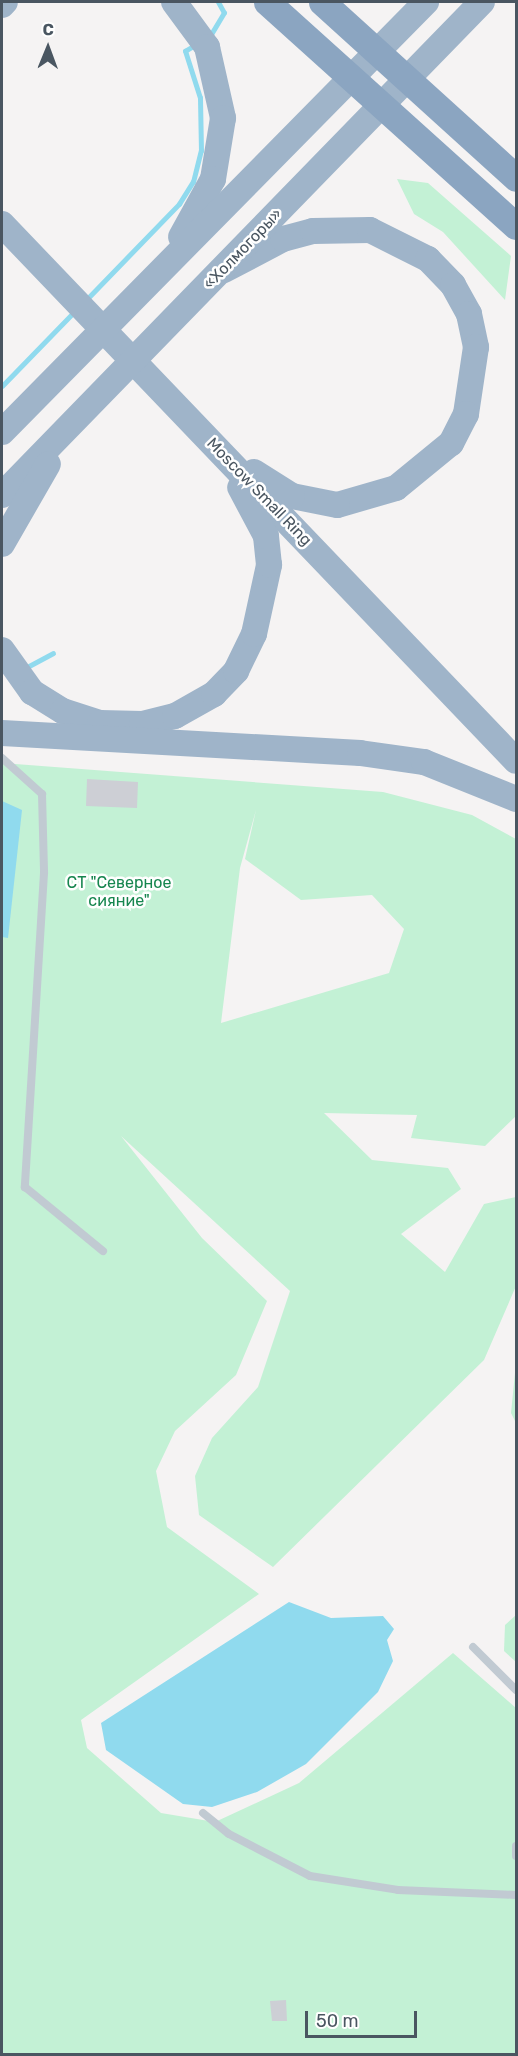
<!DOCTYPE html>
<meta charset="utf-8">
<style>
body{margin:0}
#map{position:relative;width:518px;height:2056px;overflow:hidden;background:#f5f3f3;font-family:Rubik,sans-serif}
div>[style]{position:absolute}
.green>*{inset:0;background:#c3f1d5}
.water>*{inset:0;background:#90daee}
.stream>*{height:4.5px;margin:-2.25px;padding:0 2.25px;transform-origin:2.25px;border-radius:2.25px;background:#90daee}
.building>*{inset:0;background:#cdcfd5}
.service>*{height:8px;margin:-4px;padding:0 4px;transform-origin:4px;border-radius:4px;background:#c1cad2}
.trunk>*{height:26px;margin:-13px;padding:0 13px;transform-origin:13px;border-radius:13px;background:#9fb4c9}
.motorway>*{height:27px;margin:-13.5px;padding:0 13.5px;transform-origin:13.5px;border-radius:13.5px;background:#8ba5c1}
span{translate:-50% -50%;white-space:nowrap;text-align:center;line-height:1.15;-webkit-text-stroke:5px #fff;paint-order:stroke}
.street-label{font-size:16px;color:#4a5661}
.park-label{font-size:16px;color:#17864f}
.frame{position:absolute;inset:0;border:3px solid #4a5661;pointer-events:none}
.north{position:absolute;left:18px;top:18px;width:60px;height:60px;-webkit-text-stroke:4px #fff;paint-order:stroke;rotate:1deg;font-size:16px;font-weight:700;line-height:24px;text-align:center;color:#4a5661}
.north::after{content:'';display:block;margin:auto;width:21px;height:27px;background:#4a5661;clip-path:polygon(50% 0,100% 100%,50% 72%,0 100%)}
.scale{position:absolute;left:305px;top:2011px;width:112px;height:27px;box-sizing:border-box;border:3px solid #4a5661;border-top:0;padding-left:8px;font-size:18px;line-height:21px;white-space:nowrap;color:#4a5661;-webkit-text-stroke:4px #fff;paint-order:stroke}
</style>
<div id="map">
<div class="green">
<i style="clip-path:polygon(397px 179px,428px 183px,511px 256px,505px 300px,443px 232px,414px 214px)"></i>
<i style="clip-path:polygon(evenodd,2px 763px,383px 792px,472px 815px,516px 839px,516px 1116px,485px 1146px,411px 1138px,417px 1115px,324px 1113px,372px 1160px,448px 1168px,461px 1189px,401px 1234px,445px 1272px,484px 1204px,516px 1197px,516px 1286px,484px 1360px,273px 1567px,199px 1515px,195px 1476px,212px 1438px,258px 1387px,290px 1291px,121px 1136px,202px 1238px,267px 1301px,236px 1375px,175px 1431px,156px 1471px,167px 1527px,259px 1594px,81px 1720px,87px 1748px,161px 1813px,215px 1822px,299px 1783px,453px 1653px,516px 1708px,516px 2054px,2px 2054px,2px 763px,256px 810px,245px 859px,301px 900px,372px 895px,404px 929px,389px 973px,221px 1023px,240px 868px,256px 810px)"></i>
<i style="clip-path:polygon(516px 1363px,516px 1423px,511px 1413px)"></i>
<i style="clip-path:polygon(516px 1615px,516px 1662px,504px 1651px,505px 1625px)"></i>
</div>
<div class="water">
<i style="clip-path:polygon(2px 801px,22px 810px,8px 938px,2px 937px)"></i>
<i style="clip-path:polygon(289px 1602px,331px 1618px,383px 1616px,394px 1629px,387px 1640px,393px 1661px,378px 1692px,306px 1764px,257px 1792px,212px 1807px,183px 1804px,106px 1750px,101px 1723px)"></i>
</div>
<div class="stream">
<i style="left:210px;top:36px;width:27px;rotate:-59deg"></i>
<i style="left:224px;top:13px;width:13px;rotate:-119deg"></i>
<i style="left:85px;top:301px;width:135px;rotate:-45.9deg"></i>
<i style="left:179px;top:204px;width:26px;rotate:-58deg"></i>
<i style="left:193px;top:182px;width:32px;rotate:-76deg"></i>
<i style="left:201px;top:151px;width:53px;rotate:-91.1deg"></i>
<i style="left:200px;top:98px;width:49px;rotate:-107.7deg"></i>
<i style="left:185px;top:51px;width:12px;rotate:-31deg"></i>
<i style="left:2px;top:386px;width:105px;rotate:-45.8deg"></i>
<i style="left:29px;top:666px;width:27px;rotate:-28deg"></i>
</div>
<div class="building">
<i style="clip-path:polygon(87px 779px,138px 782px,137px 808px,86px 806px)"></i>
<i style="clip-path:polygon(286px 2000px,287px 2021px,272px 2021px,270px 2001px)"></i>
</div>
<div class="service">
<i style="left:2px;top:758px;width:54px;rotate:42deg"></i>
<i style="left:42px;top:794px;width:79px;rotate:88.5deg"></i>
<i style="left:44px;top:873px;width:315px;rotate:93.5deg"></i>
<i style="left:25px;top:1187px;width:101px;rotate:39.4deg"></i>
<i style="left:473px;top:1647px;width:61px;rotate:45deg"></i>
<i style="left:203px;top:1813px;width:33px;rotate:39deg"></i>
<i style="left:229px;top:1834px;width:91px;rotate:27.4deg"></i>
<i style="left:310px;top:1876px;width:89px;rotate:9deg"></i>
<i style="left:398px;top:1890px;width:118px;rotate:2.4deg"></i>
<i style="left:516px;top:1846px;width:10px;rotate:90deg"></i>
</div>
<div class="trunk">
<i style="left:174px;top:2px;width:56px;rotate:53.7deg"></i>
<i style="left:207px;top:47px;width:73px;rotate:77.3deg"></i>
<i style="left:223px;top:118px;width:62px;rotate:99.3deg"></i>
<i style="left:213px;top:179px;width:66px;rotate:118.9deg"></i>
<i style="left:2px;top:5px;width:4px;rotate:-45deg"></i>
<i style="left:2px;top:224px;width:743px;rotate:46.25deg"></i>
<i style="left:224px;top:270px;width:67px;rotate:-27.7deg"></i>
<i style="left:283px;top:239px;width:31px;rotate:-15deg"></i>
<i style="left:313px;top:231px;width:57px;rotate:-1deg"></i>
<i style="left:370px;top:230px;width:65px;rotate:26.6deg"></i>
<i style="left:428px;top:259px;width:36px;rotate:46deg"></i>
<i style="left:453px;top:285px;width:33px;rotate:61deg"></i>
<i style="left:469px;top:314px;width:34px;rotate:78deg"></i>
<i style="left:476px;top:347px;width:68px;rotate:98.5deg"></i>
<i style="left:466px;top:414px;width:33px;rotate:117deg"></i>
<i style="left:451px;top:443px;width:71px;rotate:140.7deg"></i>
<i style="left:396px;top:488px;width:61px;rotate:163.9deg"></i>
<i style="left:337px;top:505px;width:46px;rotate:-168.7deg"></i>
<i style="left:292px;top:496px;width:45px;rotate:-147.7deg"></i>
<i style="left:2px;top:432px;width:604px;rotate:-45.4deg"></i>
<i style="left:2px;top:495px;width:688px;rotate:-45.77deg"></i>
<i style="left:2px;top:544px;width:92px;rotate:-60.1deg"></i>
<i style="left:2px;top:650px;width:52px;rotate:54.5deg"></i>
<i style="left:32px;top:692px;width:36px;rotate:32deg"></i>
<i style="left:63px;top:711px;width:39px;rotate:18deg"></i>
<i style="left:100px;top:723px;width:42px;rotate:1.4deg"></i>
<i style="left:142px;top:724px;width:34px;rotate:-14deg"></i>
<i style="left:175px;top:716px;width:45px;rotate:-29.4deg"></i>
<i style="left:214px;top:694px;width:32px;rotate:-46deg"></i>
<i style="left:236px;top:671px;width:41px;rotate:-64.1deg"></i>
<i style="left:254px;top:634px;width:71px;rotate:-77.7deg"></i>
<i style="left:269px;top:565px;width:29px;rotate:-96deg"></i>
<i style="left:266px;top:536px;width:55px;rotate:-118deg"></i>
<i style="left:2px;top:733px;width:359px;rotate:3.2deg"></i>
<i style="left:360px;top:753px;width:65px;rotate:8deg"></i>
<i style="left:424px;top:762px;width:99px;rotate:21.9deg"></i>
</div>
<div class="motorway">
<i style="left:267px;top:2px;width:335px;rotate:42deg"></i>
<i style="left:322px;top:2px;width:262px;rotate:42.2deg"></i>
</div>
<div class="street-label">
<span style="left:243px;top:249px;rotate:-46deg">«Холмогоры»</span>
<span style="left:259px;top:492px;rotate:46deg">Moscow Small Ring</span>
</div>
<div class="park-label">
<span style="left:119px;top:892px">СТ "Северное<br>сияние"</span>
</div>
<div class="frame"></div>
<div class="north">С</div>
<div class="scale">50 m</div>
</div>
